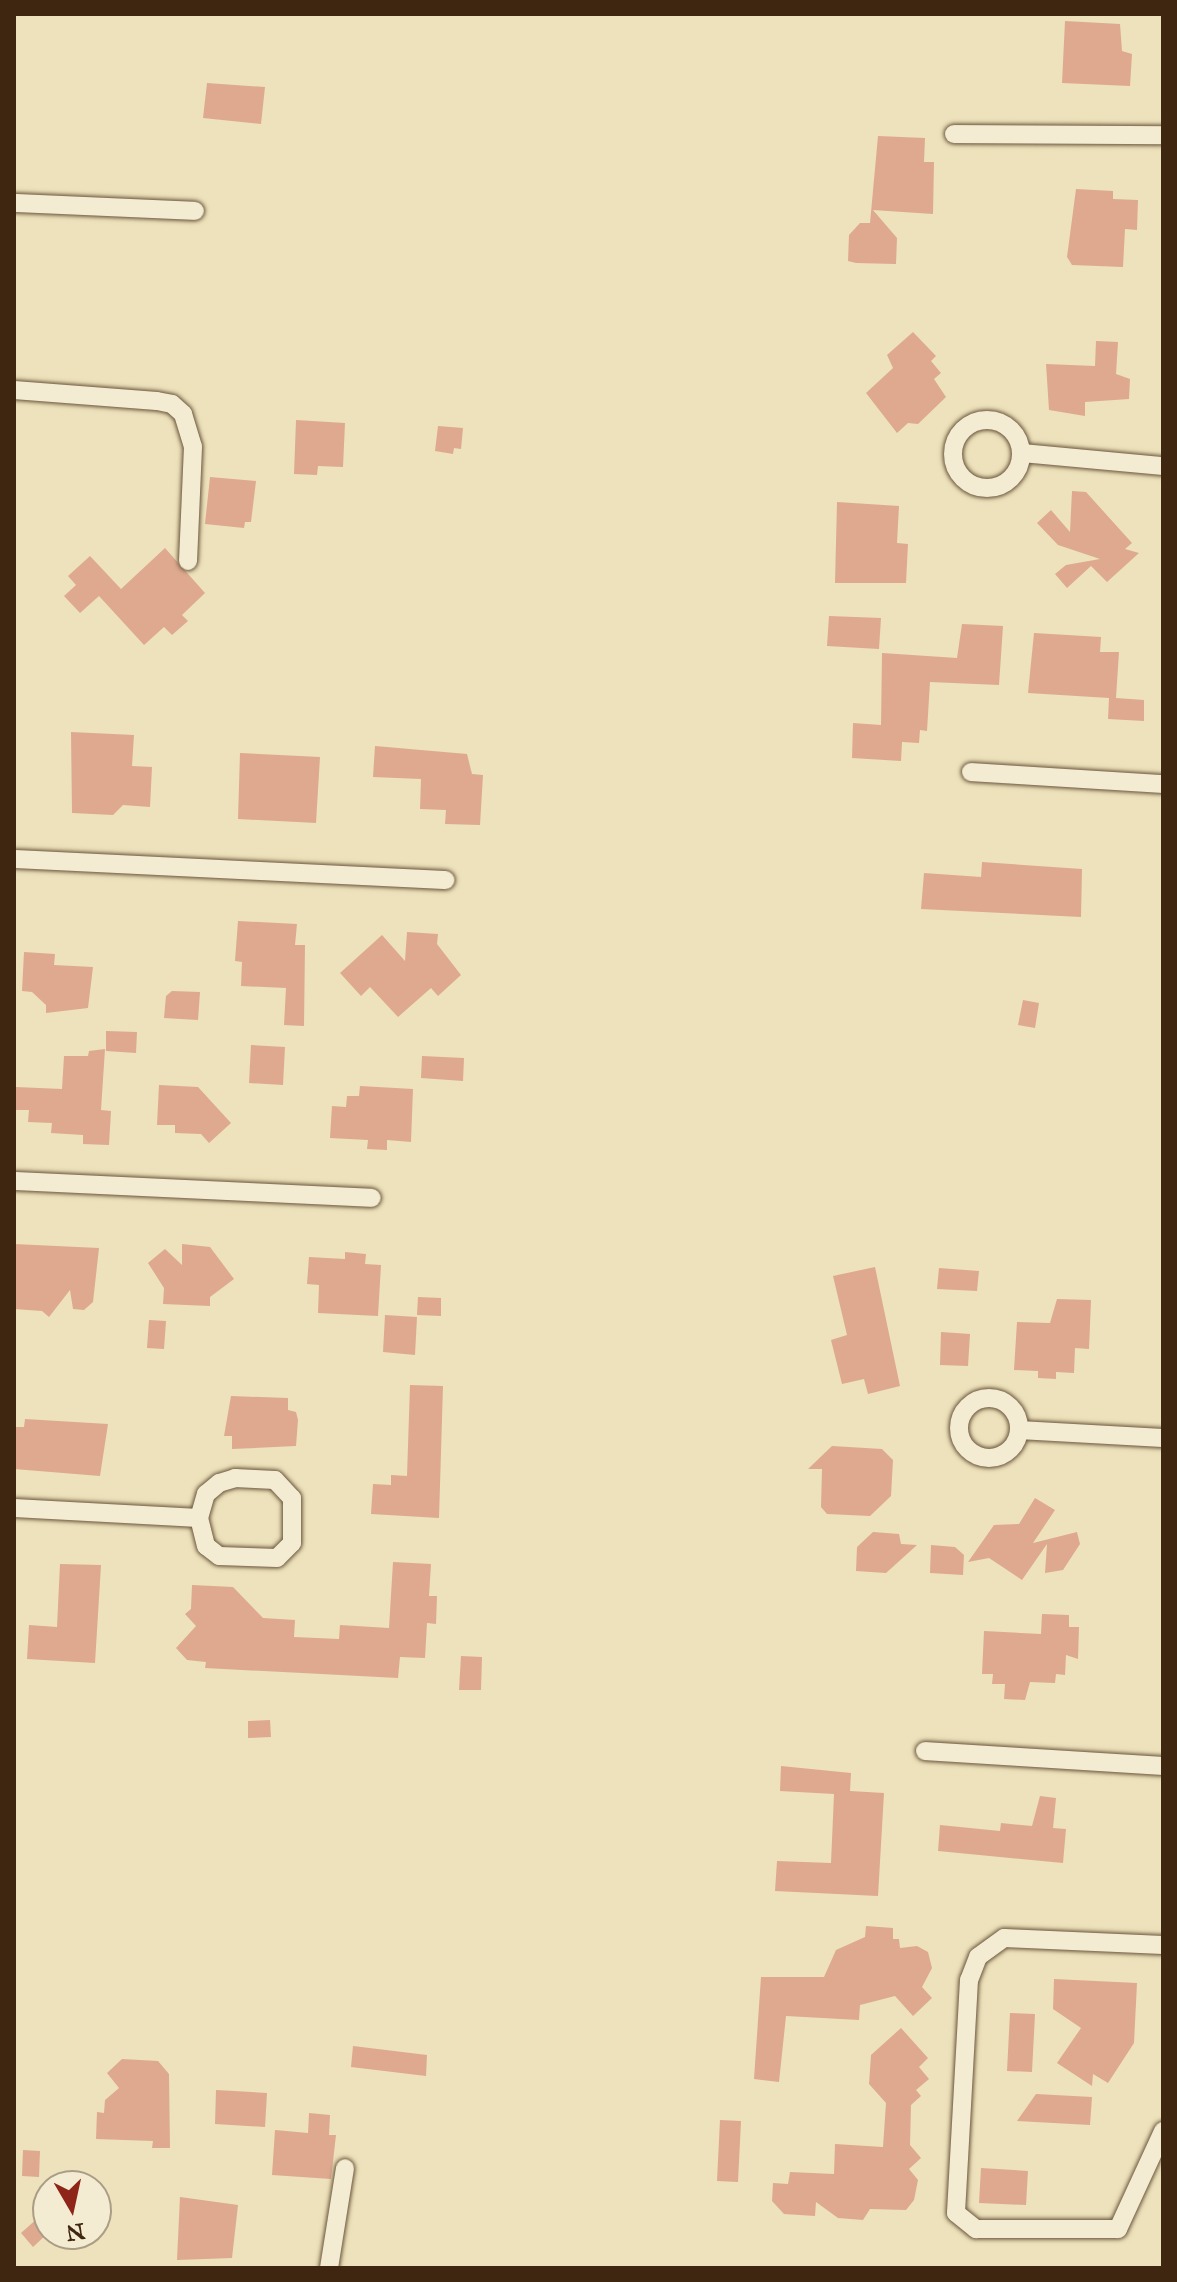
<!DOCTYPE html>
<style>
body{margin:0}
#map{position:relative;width:1177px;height:2282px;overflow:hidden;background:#ede2bb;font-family:"IM FELL Great Primer",serif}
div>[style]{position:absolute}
.building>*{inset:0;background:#dea98f}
.roads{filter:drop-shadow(0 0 2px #6a553b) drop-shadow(0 0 2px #6a553b)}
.minor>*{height:18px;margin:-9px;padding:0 9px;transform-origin:9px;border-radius:9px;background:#f3ecd3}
.minor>.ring{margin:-9px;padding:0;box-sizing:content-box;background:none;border:18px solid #f3ecd3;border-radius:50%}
span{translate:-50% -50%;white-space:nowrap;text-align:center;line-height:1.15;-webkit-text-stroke:6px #f3ecd3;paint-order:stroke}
.frame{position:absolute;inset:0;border:16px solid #3f2610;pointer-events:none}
.north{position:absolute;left:32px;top:2170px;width:80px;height:80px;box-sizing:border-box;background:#f3ecd3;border:2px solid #ab9d85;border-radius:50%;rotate:171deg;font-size:22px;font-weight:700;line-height:32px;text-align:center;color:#3f2610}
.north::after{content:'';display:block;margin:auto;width:28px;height:36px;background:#8f2418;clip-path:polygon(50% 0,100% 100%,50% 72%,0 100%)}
</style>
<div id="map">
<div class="building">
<i style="clip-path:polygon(1065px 21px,1120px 24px,1122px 51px,1132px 54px,1130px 86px,1062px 83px)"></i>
<i style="clip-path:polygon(207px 83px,265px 87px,261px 124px,203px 118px)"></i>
<i style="clip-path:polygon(878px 136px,925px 138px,924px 162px,934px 162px,933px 214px,873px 210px,897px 238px,896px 264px,856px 263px,848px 261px,849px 235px,860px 223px,870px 223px)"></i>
<i style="clip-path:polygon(1076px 189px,1113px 191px,1113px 199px,1138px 200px,1137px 230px,1125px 229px,1123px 267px,1072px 265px,1067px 257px)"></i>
<i style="clip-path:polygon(913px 332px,936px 356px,931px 361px,941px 373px,934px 379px,946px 397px,918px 424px,908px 423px,897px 433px,866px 393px,893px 368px,887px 355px)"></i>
<i style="clip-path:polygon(1096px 341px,1118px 342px,1116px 374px,1130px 379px,1129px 399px,1085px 402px,1085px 416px,1049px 410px,1046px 364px,1095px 366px)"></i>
<i style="clip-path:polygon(296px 420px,345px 423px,343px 467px,318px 466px,317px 475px,294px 474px)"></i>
<i style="clip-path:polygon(438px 426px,463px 428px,461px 449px,454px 448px,453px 454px,435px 451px)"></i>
<i style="clip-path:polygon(210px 477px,256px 481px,251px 522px,245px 522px,244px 528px,205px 524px)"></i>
<i style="clip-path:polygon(1072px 491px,1086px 492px,1132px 543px,1125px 549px,1139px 553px,1107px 582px,1091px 566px,1067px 588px,1055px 574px,1066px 565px,1100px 559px,1058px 545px,1037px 523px,1051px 510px,1070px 532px)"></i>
<i style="clip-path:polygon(837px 502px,899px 506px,897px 543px,908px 544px,906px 583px,835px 583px)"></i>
<i style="clip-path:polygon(165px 548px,205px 593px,182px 615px,188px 621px,172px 635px,164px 627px,144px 645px,99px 596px,80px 613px,64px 596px,76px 585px,68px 576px,90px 556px,121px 589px)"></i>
<i style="clip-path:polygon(829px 616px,881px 618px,879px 649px,827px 646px)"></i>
<i style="clip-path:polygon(962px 624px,1003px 626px,999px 685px,930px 682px,927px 731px,920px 730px,919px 743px,902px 742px,901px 761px,852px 758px,853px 723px,881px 725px,882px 653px,957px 658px)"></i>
<i style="clip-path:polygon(1034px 633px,1101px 637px,1100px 652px,1119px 652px,1116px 698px,1144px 700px,1144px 721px,1108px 719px,1109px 698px,1028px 693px)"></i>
<i style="clip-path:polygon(71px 732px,134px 735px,132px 766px,152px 767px,150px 807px,123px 805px,113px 815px,72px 813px)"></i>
<i style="clip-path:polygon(375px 746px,467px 754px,472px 774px,483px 775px,480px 825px,445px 824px,446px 810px,420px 809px,421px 779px,373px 777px)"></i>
<i style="clip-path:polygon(240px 753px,320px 757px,316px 823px,238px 819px)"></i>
<i style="clip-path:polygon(982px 862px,1082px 869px,1081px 917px,921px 909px,924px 873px,981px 877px)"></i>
<i style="clip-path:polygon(238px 921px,297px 924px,295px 945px,305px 945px,304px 1026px,284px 1025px,286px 988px,241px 986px,242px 962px,235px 961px)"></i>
<i style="clip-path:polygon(407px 932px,438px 934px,437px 944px,461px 975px,438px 996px,431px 988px,398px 1017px,370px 987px,361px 996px,340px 973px,382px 935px,405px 961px)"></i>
<i style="clip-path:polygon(24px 952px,55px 954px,54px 965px,93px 967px,88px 1008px,46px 1013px,46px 1005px,32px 992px,22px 991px)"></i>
<i style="clip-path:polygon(172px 991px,200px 992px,198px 1020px,164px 1018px,166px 996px)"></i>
<i style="clip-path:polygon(1023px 1000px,1039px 1003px,1035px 1028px,1018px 1025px)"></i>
<i style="clip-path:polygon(106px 1031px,137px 1032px,136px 1053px,106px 1051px)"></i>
<i style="clip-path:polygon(251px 1045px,285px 1047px,283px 1085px,249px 1083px)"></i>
<i style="clip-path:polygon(105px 1049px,101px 1110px,111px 1111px,109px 1145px,83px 1144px,83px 1135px,51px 1133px,52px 1123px,28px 1122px,29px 1110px,15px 1110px,16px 1087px,62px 1089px,64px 1056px,88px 1056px,89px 1051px)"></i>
<i style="clip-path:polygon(422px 1056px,464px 1058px,463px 1081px,421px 1078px)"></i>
<i style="clip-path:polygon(159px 1085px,198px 1087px,231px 1123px,209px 1143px,201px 1134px,175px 1133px,175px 1125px,157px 1125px)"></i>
<i style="clip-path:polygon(360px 1086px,413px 1089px,411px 1142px,387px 1140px,387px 1150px,367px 1149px,368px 1140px,330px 1138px,332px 1106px,346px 1107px,347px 1096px,359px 1096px)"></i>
<i style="clip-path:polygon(14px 1244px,99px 1248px,93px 1302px,84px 1310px,73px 1309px,70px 1290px,49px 1317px,42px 1311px,14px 1309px)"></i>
<i style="clip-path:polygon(182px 1244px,210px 1247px,234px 1279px,210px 1297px,210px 1306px,163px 1304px,164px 1288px,148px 1263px,165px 1249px,182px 1265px)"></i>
<i style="clip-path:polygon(345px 1252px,366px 1254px,365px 1264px,381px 1265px,378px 1316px,318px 1313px,319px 1285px,307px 1284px,309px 1257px,345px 1259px)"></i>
<i style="clip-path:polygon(875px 1267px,900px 1386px,868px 1394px,864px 1379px,842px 1384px,831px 1340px,847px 1335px,833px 1276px)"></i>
<i style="clip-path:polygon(939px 1268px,979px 1271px,977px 1291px,937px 1289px)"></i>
<i style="clip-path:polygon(418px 1297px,441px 1298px,441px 1316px,417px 1315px)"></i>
<i style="clip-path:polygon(1057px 1299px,1091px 1300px,1089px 1349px,1075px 1348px,1074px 1373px,1056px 1372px,1056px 1379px,1038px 1378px,1038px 1371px,1014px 1370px,1017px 1322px,1050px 1323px)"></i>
<i style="clip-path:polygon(385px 1315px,417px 1317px,415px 1355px,383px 1352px)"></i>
<i style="clip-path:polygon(149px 1320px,166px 1321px,164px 1349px,147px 1348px)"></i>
<i style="clip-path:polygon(941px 1332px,970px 1334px,968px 1366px,940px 1365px)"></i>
<i style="clip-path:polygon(410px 1385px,443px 1386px,439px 1518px,371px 1514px,373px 1484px,391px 1485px,391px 1475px,407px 1476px)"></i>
<i style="clip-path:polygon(231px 1396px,288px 1398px,288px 1410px,296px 1412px,298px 1420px,296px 1446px,232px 1449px,232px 1436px,224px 1436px)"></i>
<i style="clip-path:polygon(25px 1419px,108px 1424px,100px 1476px,14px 1469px,14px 1427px,24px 1427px)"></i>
<i style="clip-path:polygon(832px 1446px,882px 1449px,893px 1460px,891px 1496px,870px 1516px,827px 1514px,821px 1507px,822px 1469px,808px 1469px)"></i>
<i style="clip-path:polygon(1035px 1498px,1055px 1510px,1033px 1543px,1077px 1532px,1080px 1544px,1063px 1570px,1045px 1573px,1047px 1544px,1022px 1580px,989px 1558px,968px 1562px,994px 1525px,1019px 1524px)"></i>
<i style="clip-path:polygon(873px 1532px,899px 1534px,901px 1544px,917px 1545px,886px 1573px,856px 1571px,857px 1547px)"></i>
<i style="clip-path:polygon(931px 1545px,955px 1547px,964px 1555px,963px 1575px,930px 1573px)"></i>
<i style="clip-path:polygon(393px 1562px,431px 1564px,429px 1596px,437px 1596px,436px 1624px,427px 1623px,425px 1658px,400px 1657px,398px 1678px,205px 1668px,206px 1662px,187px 1660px,176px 1648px,196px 1626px,185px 1614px,191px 1609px,192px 1585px,233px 1587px,263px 1618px,295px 1620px,294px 1637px,339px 1639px,340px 1625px,389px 1628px)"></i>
<i style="clip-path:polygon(60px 1564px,101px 1565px,95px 1663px,27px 1659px,29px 1625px,57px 1627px)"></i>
<i style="clip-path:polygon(1042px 1614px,1069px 1615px,1069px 1627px,1079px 1627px,1078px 1659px,1066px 1655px,1065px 1675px,1056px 1674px,1055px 1683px,1030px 1682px,1025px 1700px,1004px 1699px,1005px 1684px,992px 1684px,993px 1674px,982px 1674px,984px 1631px,1041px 1634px)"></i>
<i style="clip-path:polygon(461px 1656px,482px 1657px,481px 1690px,459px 1690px)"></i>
<i style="clip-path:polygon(270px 1720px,271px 1737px,248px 1738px,248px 1721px)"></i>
<i style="clip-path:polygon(781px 1766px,851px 1773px,850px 1791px,884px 1793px,878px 1896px,775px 1891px,777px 1861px,831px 1863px,834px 1794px,780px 1791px)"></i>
<i style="clip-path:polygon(1040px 1796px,1056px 1798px,1053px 1828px,1066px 1829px,1063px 1863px,938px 1851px,940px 1825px,1000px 1831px,1001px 1823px,1032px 1826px)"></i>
<i style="clip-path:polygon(866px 1926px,893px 1928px,893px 1939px,899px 1939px,900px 1948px,917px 1946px,928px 1952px,932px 1968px,922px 1987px,932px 1998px,913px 2016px,895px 1996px,860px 2005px,859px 2020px,786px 2016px,779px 2082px,754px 2079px,761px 1977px,824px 1977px,836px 1950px,865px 1937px)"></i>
<i style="clip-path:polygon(1054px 1979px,1137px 1983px,1134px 2043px,1108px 2083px,1093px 2074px,1092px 2086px,1057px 2063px,1081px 2028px,1053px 2009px)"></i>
<i style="clip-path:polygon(1010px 2013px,1035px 2014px,1032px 2072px,1007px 2071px)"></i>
<i style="clip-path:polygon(901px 2028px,928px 2058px,919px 2067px,929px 2079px,916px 2090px,921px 2096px,911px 2105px,910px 2145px,921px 2158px,909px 2169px,918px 2180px,914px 2200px,906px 2210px,870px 2209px,863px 2220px,838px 2218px,816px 2202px,815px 2216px,784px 2214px,772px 2201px,773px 2183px,788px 2184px,790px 2172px,834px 2174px,835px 2144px,883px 2147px,886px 2103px,869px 2084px,871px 2055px)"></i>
<i style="clip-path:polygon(353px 2046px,427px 2055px,426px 2076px,351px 2067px)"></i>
<i style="clip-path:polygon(122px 2059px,158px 2061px,169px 2074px,170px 2148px,152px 2148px,153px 2141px,96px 2139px,97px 2112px,104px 2113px,105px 2100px,119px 2088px,107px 2073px)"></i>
<i style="clip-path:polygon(216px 2090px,267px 2093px,265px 2127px,215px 2124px)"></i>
<i style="clip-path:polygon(1036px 2094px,1092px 2097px,1090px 2125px,1017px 2121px)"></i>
<i style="clip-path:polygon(309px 2113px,330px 2115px,329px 2135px,336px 2135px,331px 2179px,272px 2175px,275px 2130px,308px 2133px)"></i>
<i style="clip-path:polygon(720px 2120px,741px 2121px,738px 2182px,717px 2181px)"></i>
<i style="clip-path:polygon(23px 2150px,40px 2151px,39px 2177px,22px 2176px)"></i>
<i style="clip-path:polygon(981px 2168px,1028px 2171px,1026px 2205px,979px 2203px)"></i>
<i style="clip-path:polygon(180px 2197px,238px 2205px,232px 2258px,177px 2260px)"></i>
<i style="clip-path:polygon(48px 2209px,48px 2233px,33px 2247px,21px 2233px)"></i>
</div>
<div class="roads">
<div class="minor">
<i style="left:954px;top:134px;width:209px;rotate:0.3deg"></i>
<i style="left:14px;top:203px;width:181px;rotate:2.5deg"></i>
<i style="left:14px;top:390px;width:143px;rotate:4.4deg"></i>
<i style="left:157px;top:401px;width:15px;rotate:11deg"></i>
<i style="left:172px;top:404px;width:15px;rotate:42deg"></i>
<i style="left:183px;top:414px;width:34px;rotate:73deg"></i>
<i style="left:193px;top:447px;width:114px;rotate:92.5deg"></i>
<i class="ring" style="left:953px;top:420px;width:50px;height:50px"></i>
<i style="left:1022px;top:453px;width:142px;rotate:5.3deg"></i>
<i style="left:971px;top:772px;width:192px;rotate:3.6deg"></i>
<i style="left:14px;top:859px;width:432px;rotate:2.8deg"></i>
<i style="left:14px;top:1181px;width:358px;rotate:2.7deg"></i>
<i class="ring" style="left:959px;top:1398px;width:42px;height:42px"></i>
<i style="left:1019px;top:1430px;width:144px;rotate:3.2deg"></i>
<i style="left:14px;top:1508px;width:185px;rotate:3.1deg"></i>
<i style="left:199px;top:1518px;width:25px;rotate:-74deg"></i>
<i style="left:206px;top:1494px;width:17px;rotate:-40deg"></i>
<i style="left:219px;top:1483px;width:17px;rotate:-17deg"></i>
<i style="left:235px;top:1478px;width:40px;rotate:2.9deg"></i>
<i style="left:275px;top:1480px;width:25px;rotate:47deg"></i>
<i style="left:292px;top:1498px;width:45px;rotate:90deg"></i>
<i style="left:292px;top:1543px;width:21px;rotate:135deg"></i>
<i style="left:277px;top:1558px;width:58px;rotate:-178deg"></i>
<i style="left:219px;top:1556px;width:16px;rotate:-142deg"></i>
<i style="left:206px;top:1546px;width:29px;rotate:-104deg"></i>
<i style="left:925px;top:1751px;width:238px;rotate:3.6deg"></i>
<i style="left:1163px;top:1945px;width:159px;rotate:-177.5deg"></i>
<i style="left:1004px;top:1938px;width:32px;rotate:144deg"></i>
<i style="left:978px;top:1957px;width:25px;rotate:111deg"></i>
<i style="left:969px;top:1980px;width:233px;rotate:93.2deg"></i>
<i style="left:956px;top:2213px;width:26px;rotate:39deg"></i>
<i style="left:976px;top:2229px;width:142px"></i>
<i style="left:1118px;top:2229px;width:108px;rotate:-65.3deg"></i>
<i style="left:329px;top:2268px;width:101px;rotate:-80.9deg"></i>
</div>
</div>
<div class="frame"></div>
<div class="north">N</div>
</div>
